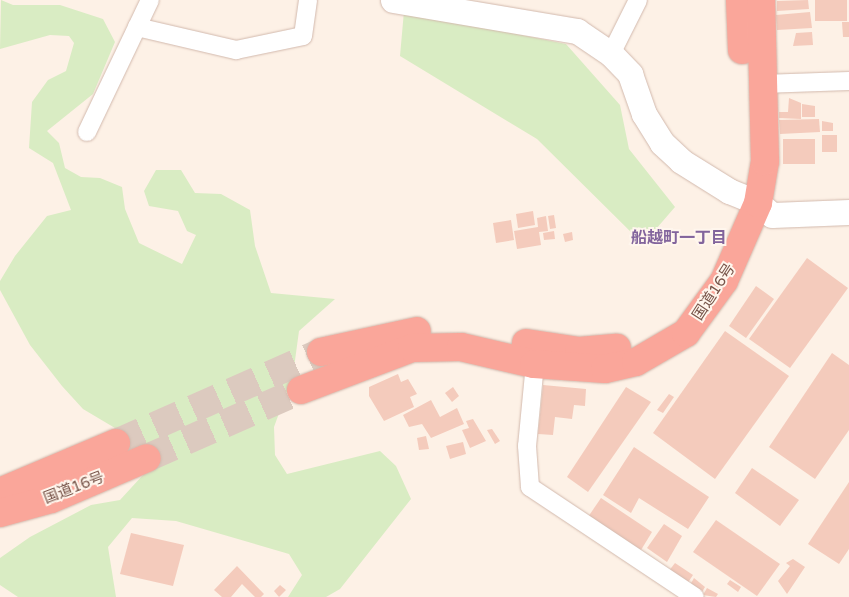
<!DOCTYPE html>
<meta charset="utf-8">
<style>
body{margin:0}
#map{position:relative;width:849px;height:597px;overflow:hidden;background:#fdf1e6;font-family:"Varela Round","Noto Sans JP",sans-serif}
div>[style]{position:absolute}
.green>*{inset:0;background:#d9ecc3}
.building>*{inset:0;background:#f4cbbc}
.highway-tunnel>*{height:28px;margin-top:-14px;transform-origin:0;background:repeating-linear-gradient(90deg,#dccabf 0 28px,transparent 0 42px)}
.roads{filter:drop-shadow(0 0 1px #d2b9ad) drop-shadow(0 0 1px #d2b9ad)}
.street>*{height:18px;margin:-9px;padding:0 9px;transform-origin:9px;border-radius:9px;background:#fff}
.secondary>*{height:25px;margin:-12.5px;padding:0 12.5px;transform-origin:12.5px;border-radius:12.5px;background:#fff}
.highway>*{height:28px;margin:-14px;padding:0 14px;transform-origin:14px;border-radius:14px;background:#faa69a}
span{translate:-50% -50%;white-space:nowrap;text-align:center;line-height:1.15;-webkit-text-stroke:4px #fff6ed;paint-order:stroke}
.street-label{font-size:15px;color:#785449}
.neighbourhood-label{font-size:16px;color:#82649c;font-weight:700}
</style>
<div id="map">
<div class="green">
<i style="clip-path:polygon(1px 0,13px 5px,60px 5px,103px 19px,115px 42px,93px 94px,47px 131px,59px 143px,65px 168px,81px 177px,100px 178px,122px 187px,125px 209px,139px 243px,182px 264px,196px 235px,187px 231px,178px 211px,149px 206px,144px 191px,156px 170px,181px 170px,195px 193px,221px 194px,250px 210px,255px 246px,271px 293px,335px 299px,299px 331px,293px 375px,274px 427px,275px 455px,287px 474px,380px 451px,396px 466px,411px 499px,340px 589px,326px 597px,288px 597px,302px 575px,289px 554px,176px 521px,132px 518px,108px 547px,116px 597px,18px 597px,0 585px,0 558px,30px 537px,91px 505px,120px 500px,153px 464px,152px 450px,83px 409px,62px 386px,30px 345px,0 290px,0 281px,15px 256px,47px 216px,71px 210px,53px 163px,29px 148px,32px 102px,48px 80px,66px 71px,74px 43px,69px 36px,50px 35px,0 49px)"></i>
<i style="clip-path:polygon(404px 11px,566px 44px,620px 105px,629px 149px,675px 207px,643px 244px,537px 139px,400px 56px)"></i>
</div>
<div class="building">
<i style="clip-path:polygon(808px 0,809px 9px,777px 11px,777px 1px)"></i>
<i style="clip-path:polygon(815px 0,847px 0,847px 21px,815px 21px)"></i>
<i style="clip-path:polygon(810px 12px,812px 28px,777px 30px,776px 15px)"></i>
<i style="clip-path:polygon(842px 22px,849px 22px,849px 37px,843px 37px)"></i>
<i style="clip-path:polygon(812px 32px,813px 45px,793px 46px,796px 33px)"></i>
<i style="clip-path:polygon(789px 98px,801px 103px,801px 119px,779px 118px,779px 112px,788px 112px)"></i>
<i style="clip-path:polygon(802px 104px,815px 106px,815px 117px,802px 117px)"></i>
<i style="clip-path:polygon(819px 119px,820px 132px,780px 134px,779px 120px)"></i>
<i style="clip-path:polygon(822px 121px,833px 123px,833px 131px,822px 131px)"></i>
<i style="clip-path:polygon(822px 135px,837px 135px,837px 152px,822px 152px)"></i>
<i style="clip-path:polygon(783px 139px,815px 139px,815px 164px,783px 164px)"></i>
<i style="clip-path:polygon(533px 211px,535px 225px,518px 228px,516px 214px)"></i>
<i style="clip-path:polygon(554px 215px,556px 228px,550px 229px,548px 216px)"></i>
<i style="clip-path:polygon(546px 216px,548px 231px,539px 232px,541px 245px,517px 249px,514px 231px,538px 227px,537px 218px)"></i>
<i style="clip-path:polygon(511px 220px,514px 240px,496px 243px,493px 223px)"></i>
<i style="clip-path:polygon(554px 231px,555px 239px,544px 240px,543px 233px)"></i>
<i style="clip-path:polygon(572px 232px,573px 240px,565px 242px,563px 234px)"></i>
<i style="clip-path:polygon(807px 258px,848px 288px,790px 368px,749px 339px)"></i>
<i style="clip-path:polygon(756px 286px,774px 299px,746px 338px,729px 326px)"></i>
<i style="clip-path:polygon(725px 331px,789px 376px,715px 479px,653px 433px)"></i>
<i style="clip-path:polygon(832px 353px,849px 365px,849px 430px,815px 479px,769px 447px)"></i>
<i style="clip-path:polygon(398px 374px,401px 382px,408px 379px,417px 394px,410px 397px,414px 407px,384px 421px,369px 396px,369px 387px)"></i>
<i style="clip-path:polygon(543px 385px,586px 389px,585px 406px,574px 405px,572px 419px,555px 417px,553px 435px,538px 434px)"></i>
<i style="clip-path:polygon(453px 387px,459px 396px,452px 402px,445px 393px)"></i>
<i style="clip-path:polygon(626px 387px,651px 402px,588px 492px,567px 477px)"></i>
<i style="clip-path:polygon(669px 394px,674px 397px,663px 413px,657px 410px)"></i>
<i style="clip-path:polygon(431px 400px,440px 417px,457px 408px,464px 424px,431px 438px,422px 424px,409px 427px,403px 415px)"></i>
<i style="clip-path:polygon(473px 419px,486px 441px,470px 448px,462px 430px,469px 428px,466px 421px)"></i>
<i style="clip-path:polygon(492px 429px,500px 441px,495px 444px,487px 430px)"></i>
<i style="clip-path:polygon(426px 436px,429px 449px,419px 450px,417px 438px)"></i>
<i style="clip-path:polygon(463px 442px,466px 454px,450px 459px,446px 446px)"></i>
<i style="clip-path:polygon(634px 447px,709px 497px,688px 529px,639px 498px,631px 513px,603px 495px)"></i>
<i style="clip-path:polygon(752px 468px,799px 500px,780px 526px,735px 493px)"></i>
<i style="clip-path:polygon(849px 482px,849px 549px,839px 564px,808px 544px)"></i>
<i style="clip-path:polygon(601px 498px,652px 532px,641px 550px,588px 517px)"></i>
<i style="clip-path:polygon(716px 520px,780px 564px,757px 596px,693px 552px)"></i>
<i style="clip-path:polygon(664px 524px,682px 536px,667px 562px,647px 548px)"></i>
<i style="clip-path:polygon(131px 533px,184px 545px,173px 586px,120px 574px)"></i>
<i style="clip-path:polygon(793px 559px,805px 567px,787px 594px,778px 581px,790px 566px,786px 563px)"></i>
<i style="clip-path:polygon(675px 563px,693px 575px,687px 584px,668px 572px)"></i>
<i style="clip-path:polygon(237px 566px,264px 594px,261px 597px,255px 597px,242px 584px,231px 597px,222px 597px,214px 590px)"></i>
<i style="clip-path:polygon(694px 578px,705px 587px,702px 592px,690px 585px)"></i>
<i style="clip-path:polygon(730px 580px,741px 587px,738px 592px,727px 584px)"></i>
<i style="clip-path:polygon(280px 585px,286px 590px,279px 597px,274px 591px)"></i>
<i style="clip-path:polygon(707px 588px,718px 594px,716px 597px,703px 595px)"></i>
</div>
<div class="highway-tunnel">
<i style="left:116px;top:443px;width:224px;rotate:-23.9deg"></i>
<i style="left:147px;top:458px;width:168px;rotate:-23.8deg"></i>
</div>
<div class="roads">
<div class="street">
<i style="left:137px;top:27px;width:102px;rotate:13.1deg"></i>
<i style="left:236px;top:50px;width:68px;rotate:-11.8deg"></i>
<i style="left:303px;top:36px;width:36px;rotate:-82deg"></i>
<i style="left:611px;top:54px;width:60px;rotate:-63.4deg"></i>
<i style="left:762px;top:84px;width:87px;rotate:-2deg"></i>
<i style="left:87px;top:132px;width:146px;rotate:-64.5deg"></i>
<i style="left:536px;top:353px;width:93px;rotate:95.5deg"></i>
<i style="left:527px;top:446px;width:41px;rotate:85.8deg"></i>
<i style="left:530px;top:487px;width:198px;rotate:33.7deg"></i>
</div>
<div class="secondary">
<i style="left:393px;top:0;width:187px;rotate:9.6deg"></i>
<i style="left:577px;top:31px;width:41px;rotate:34.1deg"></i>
<i style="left:611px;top:54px;width:28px;rotate:46deg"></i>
<i style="left:630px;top:74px;width:42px;rotate:70.7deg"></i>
<i style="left:644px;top:114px;width:34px;rotate:58deg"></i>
<i style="left:662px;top:143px;width:26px;rotate:43deg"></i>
<i style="left:681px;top:161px;width:57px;rotate:32deg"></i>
<i style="left:729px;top:191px;width:31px;rotate:22deg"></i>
<i style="left:758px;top:203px;width:18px;rotate:41deg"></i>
<i style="left:772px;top:215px;width:77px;rotate:-2.2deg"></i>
</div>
<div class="highway">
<i style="left:740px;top:0;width:50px;rotate:87.7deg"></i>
<i style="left:526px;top:343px;width:54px;rotate:8.6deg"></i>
<i style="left:579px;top:351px;width:38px;rotate:-5deg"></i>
<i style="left:321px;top:352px;width:98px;rotate:-12.3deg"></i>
<i style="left:301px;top:390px;width:119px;rotate:-20.7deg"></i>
<i style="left:412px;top:348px;width:49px;rotate:-1.2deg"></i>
<i style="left:461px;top:347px;width:75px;rotate:13.1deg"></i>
<i style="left:534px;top:364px;width:71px;rotate:4deg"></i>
<i style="left:605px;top:369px;width:32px;rotate:-13deg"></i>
<i style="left:636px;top:362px;width:58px;rotate:-30.1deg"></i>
<i style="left:686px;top:333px;width:64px;rotate:-53.8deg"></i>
<i style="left:724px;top:281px;width:85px;rotate:-66.4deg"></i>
<i style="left:758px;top:203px;width:43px;rotate:-80.5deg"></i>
<i style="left:765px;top:161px;width:161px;rotate:-91.4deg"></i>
<i style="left:0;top:492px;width:126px;rotate:-22.9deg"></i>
<i style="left:0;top:513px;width:53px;rotate:-15.4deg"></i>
<i style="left:51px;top:499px;width:104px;rotate:-23.1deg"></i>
</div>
</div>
<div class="street-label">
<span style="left:714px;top:292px;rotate:-57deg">国道16号</span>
<span style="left:74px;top:488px;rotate:-21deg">国道16号</span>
</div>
<div class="neighbourhood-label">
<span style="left:679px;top:238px">船越町一丁目</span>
</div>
</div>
